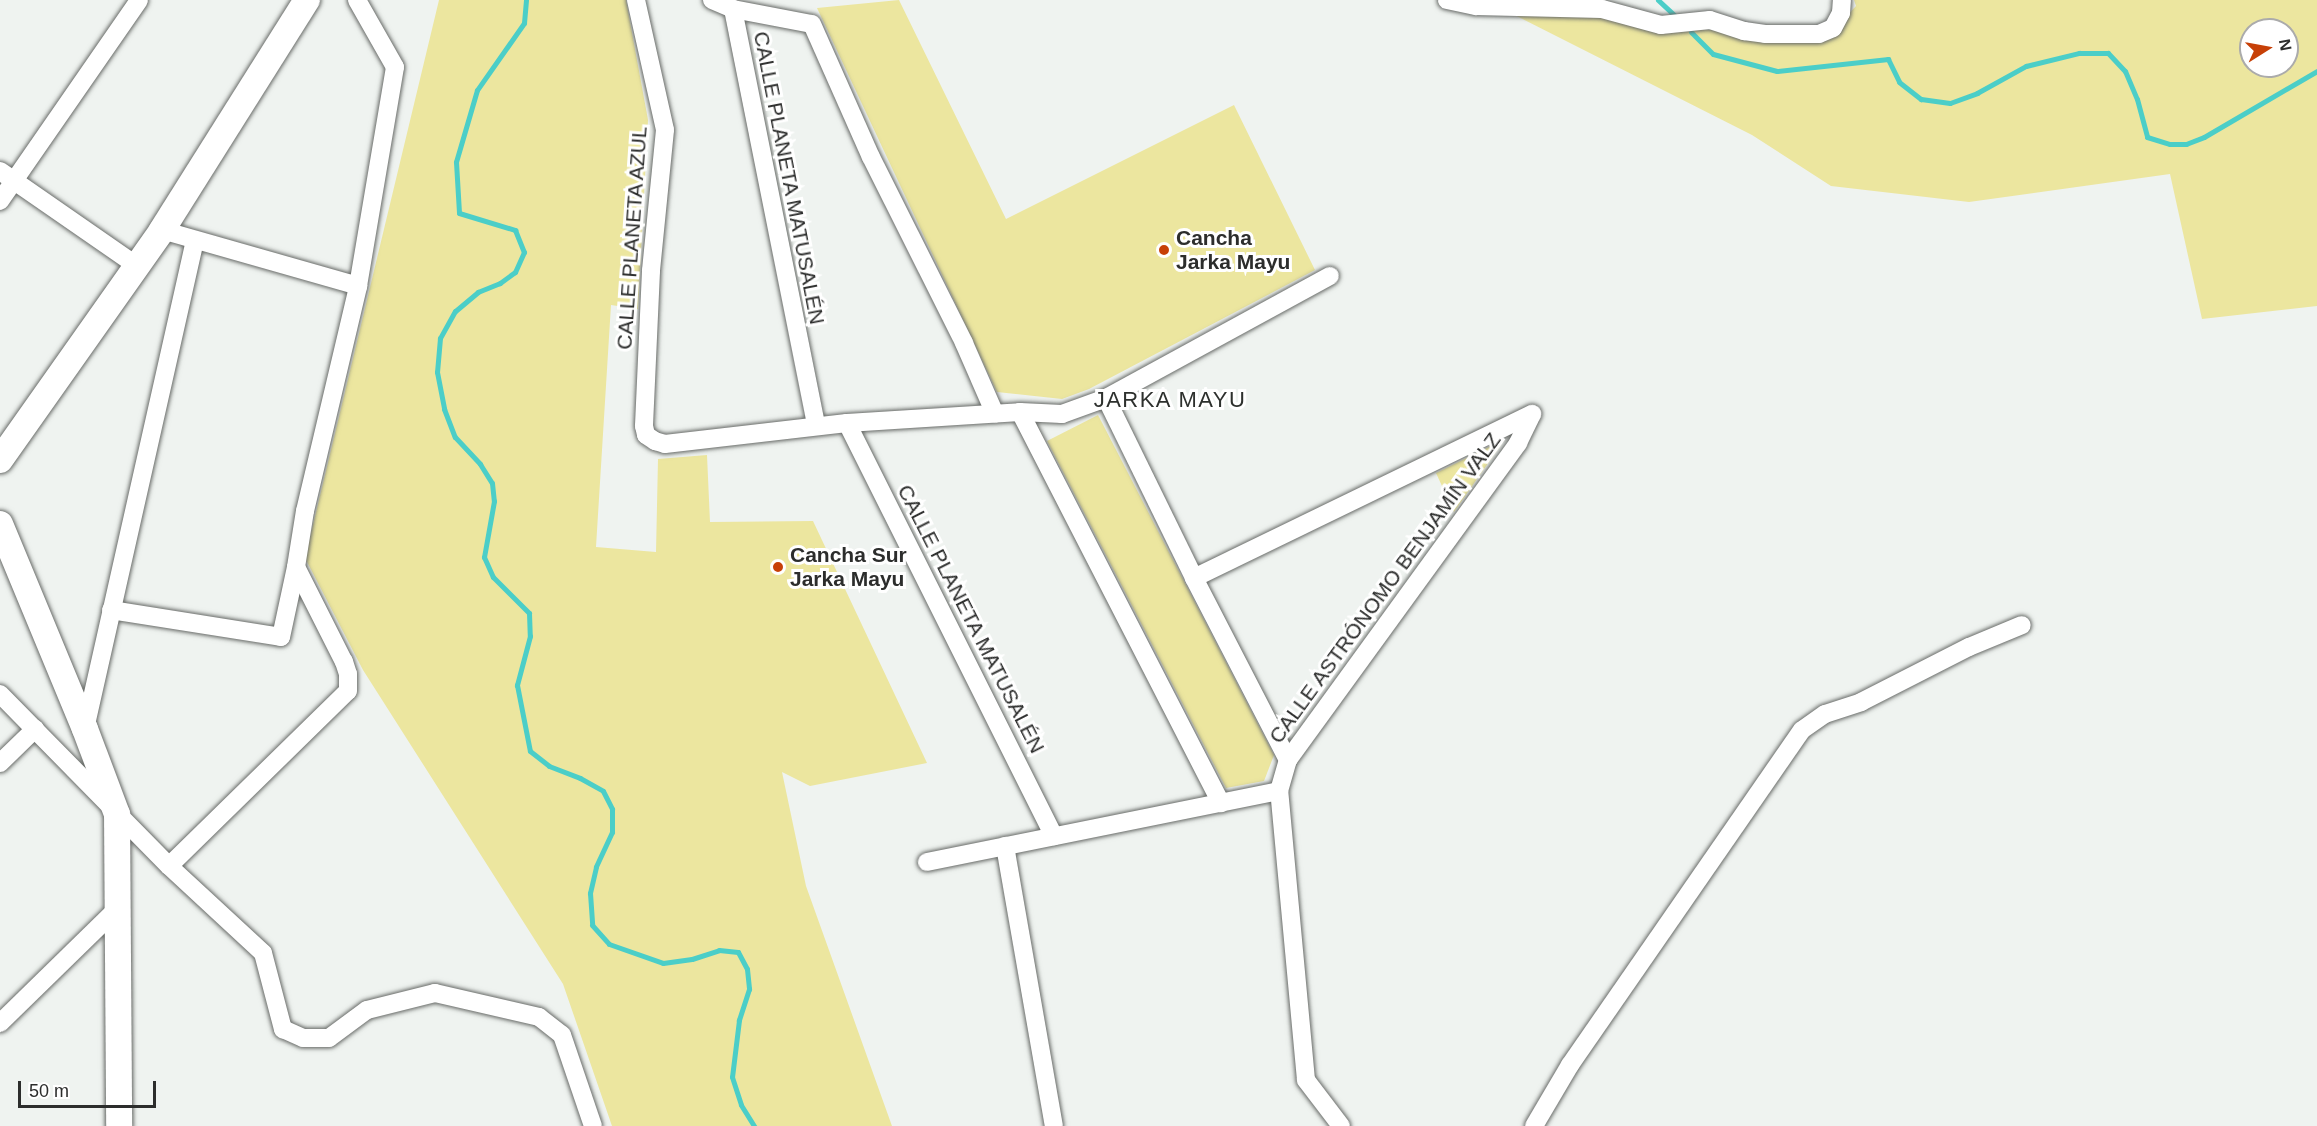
<!DOCTYPE html>
<meta charset="utf-8">
<style>
body{margin:0}
#map{position:relative;width:2317px;height:1126px;overflow:hidden;background:#eff3f0;font-family:Arial,sans-serif}
div>[style]{position:absolute}
.green>*{inset:0;background:#ece69f}
.stream>*{height:5px;margin:-2.5px;padding:0 2.5px;transform-origin:2.5px;border-radius:2.5px;background:#4bcec8}
.roads{filter:drop-shadow(0 0 2px #686b68) drop-shadow(0 0 2px #686b68)}
.street>*{height:18px;margin:-9px;padding:0 9px;transform-origin:9px;border-radius:9px;background:#fff}
.secondary>*{height:26px;margin:-13px;padding:0 13px;transform-origin:13px;border-radius:13px;background:#fff}
.dots>*{width:16px;height:16px;translate:-50% -50%;box-sizing:border-box;border:3px solid #fff;border-radius:50%}
span{translate:-50% -50%;white-space:nowrap;text-align:center;line-height:1.15;-webkit-text-stroke:6px #fff;paint-order:stroke}
.street-label{font-size:21px;color:#2c2d2c}
.poi-label{font-size:21px;color:#2c2d2c;font-weight:700}
.left{translate:0 -50%;text-align:left}
.neighbourhood-label{font-size:22px;color:#2d302d;letter-spacing:1.5px}
.north{position:absolute;left:2239px;top:18px;width:60px;height:60px;box-sizing:border-box;background:#fff;border:2px solid #ababab;border-radius:50%;rotate:79deg;font-size:16px;font-weight:700;line-height:24px;text-align:center;color:#2c2d2c}
.north::after{content:'';display:block;margin:auto;width:21px;height:27px;background:#c74007;clip-path:polygon(50% 0,100% 100%,50% 72%,0 100%)}
.scale{position:absolute;left:18px;top:1081px;width:138px;height:27px;box-sizing:border-box;border:3px solid #2c2d2c;border-top:0;padding-left:8px;font-size:18px;line-height:21px;white-space:nowrap;color:#2c2d2c;-webkit-text-stroke:4px #fff;paint-order:stroke}
</style>
<div id="map">
<div class="green">
<i style="clip-path:polygon(439px 0,626px 0,648px 120px,638px 309px,611px 305px,596px 547px,656px 552px,658px 459px,707px 455px,710px 522px,813px 521px,927px 763px,810px 786px,782px 772px,806px 886px,892px 1126px,612px 1126px,563px 984px,363px 670px,305px 558px)"></i>
<i style="clip-path:polygon(899px 0,1006px 219px,1234px 105px,1315px 270px,1089px 389px,1062px 399px,997px 392px,817px 8px)"></i>
<i style="clip-path:polygon(evenodd,1854px 0,2317px 0,2317px 306px,2202px 319px,2170px 174px,1969px 202px,1831px 186px,1752px 135px,1493px 4px,1821px 43px,1856px 6px,1854px 0,2251px 30px,2287px 30px,2287px 66px,2251px 66px,2251px 30px)"></i>
<i style="clip-path:polygon(1098px 415px,1274px 755px,1264px 781px,1226px 788px,1047px 441px)"></i>
<i style="clip-path:polygon(1505px 439px,1454px 512px,1436px 473px)"></i>
</div>
<div class="stream">
<i style="left:526px;top:0;width:23px;rotate:95deg"></i>
<i style="left:524px;top:23px;width:82px;rotate:125deg"></i>
<i style="left:477px;top:90px;width:75px;rotate:106.3deg"></i>
<i style="left:456px;top:162px;width:51px;rotate:86.6deg"></i>
<i style="left:459px;top:213px;width:59px;rotate:16.9deg"></i>
<i style="left:515px;top:230px;width:24px;rotate:68deg"></i>
<i style="left:524px;top:252px;width:22px;rotate:114deg"></i>
<i style="left:515px;top:272px;width:19px;rotate:144deg"></i>
<i style="left:500px;top:283px;width:24px;rotate:158deg"></i>
<i style="left:478px;top:292px;width:30px;rotate:140deg"></i>
<i style="left:455px;top:311px;width:31px;rotate:119deg"></i>
<i style="left:440px;top:338px;width:34px;rotate:95deg"></i>
<i style="left:437px;top:372px;width:38px;rotate:79deg"></i>
<i style="left:444px;top:409px;width:30px;rotate:69deg"></i>
<i style="left:455px;top:437px;width:37px;rotate:47deg"></i>
<i style="left:480px;top:464px;width:22px;rotate:58deg"></i>
<i style="left:492px;top:483px;width:18px;rotate:84deg"></i>
<i style="left:494px;top:501px;width:57px;rotate:100.1deg"></i>
<i style="left:484px;top:557px;width:22px;rotate:66deg"></i>
<i style="left:493px;top:577px;width:51px;rotate:45deg"></i>
<i style="left:529px;top:613px;width:23px;rotate:88deg"></i>
<i style="left:530px;top:636px;width:51px;rotate:104.9deg"></i>
<i style="left:517px;top:685px;width:67px;rotate:78.9deg"></i>
<i style="left:530px;top:751px;width:24px;rotate:38deg"></i>
<i style="left:549px;top:766px;width:33px;rotate:21deg"></i>
<i style="left:580px;top:778px;width:26px;rotate:29deg"></i>
<i style="left:603px;top:791px;width:20px;rotate:63deg"></i>
<i style="left:612px;top:809px;width:23px;rotate:90deg"></i>
<i style="left:612px;top:832px;width:38px;rotate:115deg"></i>
<i style="left:596px;top:867px;width:27px;rotate:103deg"></i>
<i style="left:590px;top:893px;width:32px;rotate:86deg"></i>
<i style="left:592px;top:925px;width:25px;rotate:48deg"></i>
<i style="left:609px;top:944px;width:57px;rotate:19.4deg"></i>
<i style="left:663px;top:963px;width:29px;rotate:-8deg"></i>
<i style="left:692px;top:959px;width:28px;rotate:-18deg"></i>
<i style="left:719px;top:950px;width:19px;rotate:6deg"></i>
<i style="left:738px;top:952px;width:19px;rotate:62deg"></i>
<i style="left:747px;top:969px;width:20px;rotate:84deg"></i>
<i style="left:749px;top:989px;width:33px;rotate:108deg"></i>
<i style="left:739px;top:1020px;width:57px;rotate:97deg"></i>
<i style="left:732px;top:1077px;width:29px;rotate:72deg"></i>
<i style="left:741px;top:1105px;width:25px;rotate:58deg"></i>
<i style="left:1658px;top:0;width:23px;rotate:43deg"></i>
<i style="left:1691px;top:32px;width:31px;rotate:45deg"></i>
<i style="left:1713px;top:54px;width:66px;rotate:14.9deg"></i>
<i style="left:1777px;top:71px;width:112px;rotate:-6.2deg"></i>
<i style="left:1888px;top:59px;width:25px;rotate:64deg"></i>
<i style="left:1899px;top:82px;width:28px;rotate:38deg"></i>
<i style="left:1921px;top:99px;width:29px;rotate:8deg"></i>
<i style="left:1950px;top:103px;width:29px;rotate:-20deg"></i>
<i style="left:1977px;top:93px;width:56px;rotate:-28.9deg"></i>
<i style="left:2026px;top:66px;width:55px;rotate:-13.8deg"></i>
<i style="left:2079px;top:53px;width:29px"></i>
<i style="left:2108px;top:53px;width:25px;rotate:47deg"></i>
<i style="left:2125px;top:71px;width:30px;rotate:67deg"></i>
<i style="left:2137px;top:99px;width:39px;rotate:75deg"></i>
<i style="left:2147px;top:137px;width:24px;rotate:17deg"></i>
<i style="left:2170px;top:144px;width:16px"></i>
<i style="left:2186px;top:144px;width:19px;rotate:-21deg"></i>
<i style="left:2204px;top:137px;width:131px;rotate:-30.3deg"></i>
</div>
<div class="roads">
<div class="street">
<i style="left:636px;top:0;width:133px;rotate:77.4deg"></i>
<i style="left:665px;top:130px;width:142px;rotate:95.7deg"></i>
<i style="left:651px;top:271px;width:155px;rotate:92.6deg"></i>
<i style="left:644px;top:426px;width:9px;rotate:77deg"></i>
<i style="left:646px;top:435px;width:11px;rotate:34deg"></i>
<i style="left:655px;top:441px;width:10px;rotate:17deg"></i>
<i style="left:665px;top:444px;width:183px;rotate:-6.6deg"></i>
<i style="left:847px;top:423px;width:173px;rotate:-3.6deg"></i>
<i style="left:1020px;top:412px;width:42px;rotate:2.7deg"></i>
<i style="left:1062px;top:414px;width:47px;rotate:-20deg"></i>
<i style="left:1106px;top:398px;width:255px;rotate:-28.6deg"></i>
<i style="left:712px;top:0;width:23px;rotate:23deg"></i>
<i style="left:733px;top:9px;width:80px;rotate:10.8deg"></i>
<i style="left:812px;top:24px;width:145px;rotate:66.1deg"></i>
<i style="left:871px;top:157px;width:208px;rotate:63.4deg"></i>
<i style="left:964px;top:343px;width:77px;rotate:66.4deg"></i>
<i style="left:1447px;top:0;width:30px;rotate:12deg"></i>
<i style="left:1476px;top:6px;width:126px;rotate:1.4deg"></i>
<i style="left:1602px;top:9px;width:61px;rotate:15.2deg"></i>
<i style="left:1661px;top:25px;width:49px;rotate:-5.8deg"></i>
<i style="left:1710px;top:20px;width:36px;rotate:18deg"></i>
<i style="left:1744px;top:31px;width:21px;rotate:8deg"></i>
<i style="left:1765px;top:34px;width:54px"></i>
<i style="left:1819px;top:34px;width:15px;rotate:-23deg"></i>
<i style="left:1833px;top:28px;width:17px;rotate:-62deg"></i>
<i style="left:1841px;top:13px;width:13px;rotate:-86deg"></i>
<i style="left:733px;top:9px;width:425px;rotate:78.7deg"></i>
<i style="left:0;top:171px;width:167px;rotate:34.7deg"></i>
<i style="left:0;top:201px;width:244px;rotate:-55.3deg"></i>
<i style="left:162px;top:230px;width:204px;rotate:15.9deg"></i>
<i style="left:1106px;top:398px;width:200px;rotate:63.9deg"></i>
<i style="left:1194px;top:578px;width:205px;rotate:62.7deg"></i>
<i style="left:1020px;top:412px;width:440px;rotate:62.8deg"></i>
<i style="left:847px;top:423px;width:462px;rotate:63.4deg"></i>
<i style="left:1194px;top:578px;width:376px;rotate:-25.9deg"></i>
<i style="left:111px;top:610px;width:172px;rotate:9deg"></i>
<i style="left:281px;top:637px;width:72px;rotate:-77.9deg"></i>
<i style="left:0;top:694px;width:241px;rotate:45.5deg"></i>
<i style="left:169px;top:866px;width:128px;rotate:42.8deg"></i>
<i style="left:263px;top:953px;width:79px;rotate:75.3deg"></i>
<i style="left:283px;top:1029px;width:22px;rotate:24deg"></i>
<i style="left:303px;top:1038px;width:26px"></i>
<i style="left:329px;top:1038px;width:47px;rotate:-36.4deg"></i>
<i style="left:367px;top:1010px;width:70px;rotate:-14deg"></i>
<i style="left:435px;top:993px;width:107px;rotate:13deg"></i>
<i style="left:539px;top:1017px;width:29px;rotate:38deg"></i>
<i style="left:562px;top:1035px;width:96px;rotate:71.2deg"></i>
<i style="left:85px;top:729px;width:501px;rotate:-77.32deg"></i>
<i style="left:0;top:763px;width:49px;rotate:-44.2deg"></i>
<i style="left:1005px;top:846px;width:284px;rotate:80.1deg"></i>
<i style="left:927px;top:862px;width:359px;rotate:-11.4deg"></i>
<i style="left:169px;top:866px;width:250px;rotate:-44.4deg"></i>
<i style="left:348px;top:691px;width:17px;rotate:-90deg"></i>
<i style="left:348px;top:674px;width:13px;rotate:-108deg"></i>
<i style="left:344px;top:662px;width:106px;rotate:-116.8deg"></i>
<i style="left:296px;top:567px;width:57px;rotate:-80.9deg"></i>
<i style="left:305px;top:511px;width:231px;rotate:-76.7deg"></i>
<i style="left:358px;top:286px;width:222px;rotate:-80.4deg"></i>
<i style="left:395px;top:67px;width:77px;rotate:-119.6deg"></i>
<i style="left:0;top:1023px;width:166px;rotate:-44.3deg"></i>
<i style="left:1341px;top:1126px;width:58px;rotate:-127.3deg"></i>
<i style="left:1306px;top:1080px;width:290px;rotate:-95.3deg"></i>
<i style="left:1279px;top:791px;width:32px;rotate:-74deg"></i>
<i style="left:1288px;top:760px;width:392px;rotate:-54deg"></i>
<i style="left:1518px;top:443px;width:32px;rotate:-64deg"></i>
<i style="left:1534px;top:1126px;width:71px;rotate:-59.5deg"></i>
<i style="left:1570px;top:1065px;width:407px;rotate:-55.3deg"></i>
<i style="left:1802px;top:730px;width:28px;rotate:-35deg"></i>
<i style="left:1825px;top:714px;width:38px;rotate:-18deg"></i>
<i style="left:1861px;top:702px;width:121px;rotate:-27deg"></i>
<i style="left:1969px;top:647px;width:57px;rotate:-22.5deg"></i>
</div>
<div class="secondary">
<i style="left:0;top:460px;width:281px;rotate:-54.8deg"></i>
<i style="left:162px;top:230px;width:272px;rotate:-57.8deg"></i>
<i style="left:0;top:524px;width:222px;rotate:67.5deg"></i>
<i style="left:85px;top:729px;width:91px;rotate:69.4deg"></i>
<i style="left:117px;top:814px;width:312px;rotate:89.6deg"></i>
</div>
</div>
<div class="dots">
<i style="left:1164px;top:250px;background:#c74007"></i>
<i style="left:778px;top:567px;background:#c74007"></i>
</div>
<div class="street-label">
<span style="left:789px;top:178px;rotate:79deg">CALLE PLANETA MATUSALÉN</span>
<span style="left:632px;top:238px;rotate:-86deg">CALLE PLANETA AZUL</span>
<span style="left:1385px;top:588px;rotate:-54deg">CALLE ASTRÓNOMO BENJAMÍN VALZ</span>
<span style="left:971px;top:619px;rotate:63deg">CALLE PLANETA MATUSALÉN</span>
</div>
<div class="poi-label">
<span class="left" style="left:1176px;top:250px">Cancha<br>Jarka Mayu</span>
<span class="left" style="left:790px;top:567px">Cancha Sur<br>Jarka Mayu</span>
</div>
<div class="neighbourhood-label">
<span style="left:1170px;top:400px">JARKA MAYU</span>
</div>
<div class="north">N</div>
<div class="scale">50 m</div>
</div>
